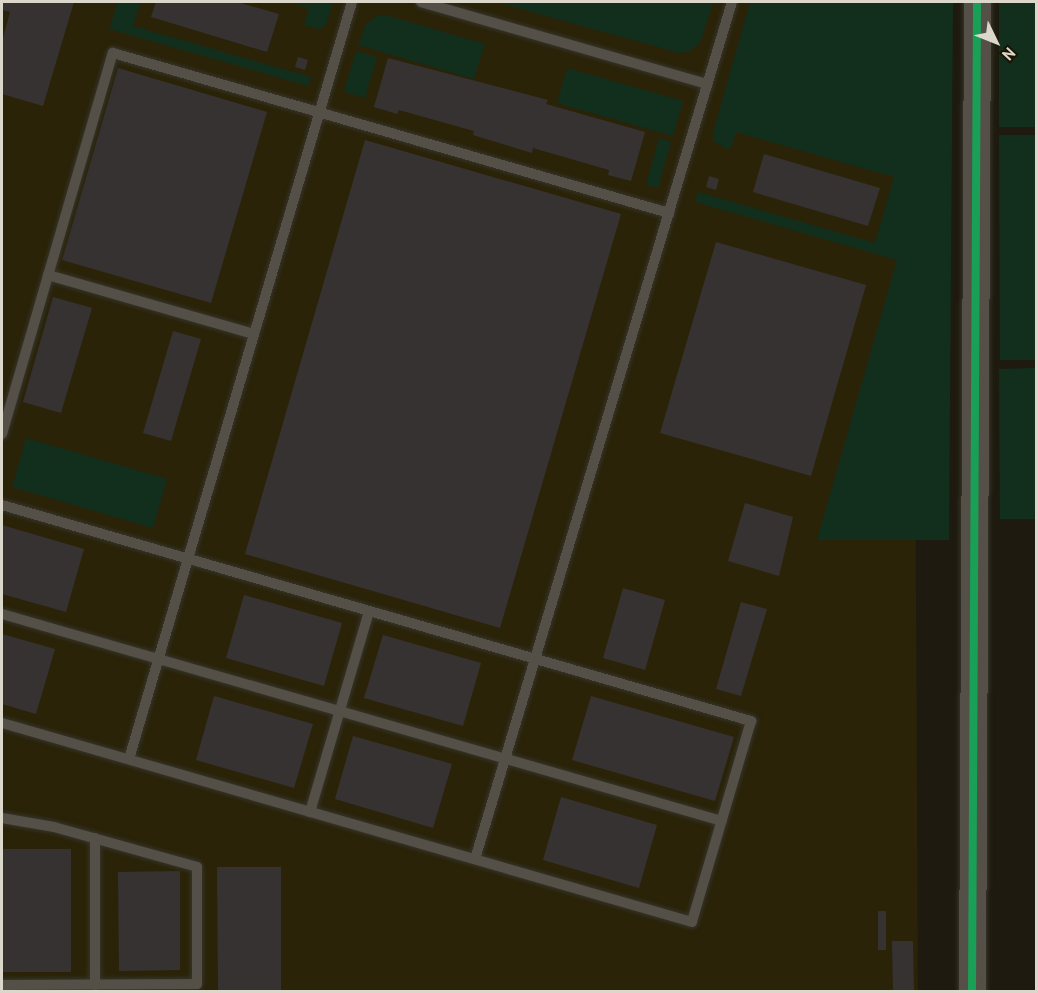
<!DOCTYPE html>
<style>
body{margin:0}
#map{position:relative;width:1038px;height:993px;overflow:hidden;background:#1e1a0f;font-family:"PT Sans",sans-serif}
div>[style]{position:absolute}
.built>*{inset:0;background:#2a2308}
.green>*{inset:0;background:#122f1d}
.building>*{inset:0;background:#373232}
.roads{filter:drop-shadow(0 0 2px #36342c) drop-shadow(0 0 2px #36342c)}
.service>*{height:10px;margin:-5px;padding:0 5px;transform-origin:5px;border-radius:5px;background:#545048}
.tertiary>*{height:27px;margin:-13.5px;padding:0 13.5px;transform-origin:13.5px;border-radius:13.5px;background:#545048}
.cycleway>*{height:8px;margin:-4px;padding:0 4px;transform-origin:4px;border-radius:4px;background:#1a9f57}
span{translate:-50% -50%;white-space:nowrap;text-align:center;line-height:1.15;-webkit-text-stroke:5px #1b1402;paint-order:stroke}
.frame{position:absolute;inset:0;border:3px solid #dbd7cb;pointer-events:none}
.north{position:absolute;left:966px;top:12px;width:60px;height:60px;-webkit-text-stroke:4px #1b1402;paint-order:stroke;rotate:133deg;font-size:16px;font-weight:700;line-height:24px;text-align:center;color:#dbd7cb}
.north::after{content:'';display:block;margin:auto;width:21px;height:27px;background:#dbd7cb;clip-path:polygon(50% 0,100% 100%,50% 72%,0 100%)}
</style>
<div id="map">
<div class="built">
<i style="clip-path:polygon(2px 2px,913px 2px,918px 991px,2px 992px)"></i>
</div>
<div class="green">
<i style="clip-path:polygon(118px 2px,140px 2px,133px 26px,311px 77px,308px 86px,109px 29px)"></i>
<i style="clip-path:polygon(288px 2px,333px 2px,326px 25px,319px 29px,304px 25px,309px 8px)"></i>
<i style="clip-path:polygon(496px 2px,713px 2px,700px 43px,688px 52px,679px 53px)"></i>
<i style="clip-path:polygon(750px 2px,953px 2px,949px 540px,817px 540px,897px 260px,695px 202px,698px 192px,875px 243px,894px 177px,736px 132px,730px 150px,713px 141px,713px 133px)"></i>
<i style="clip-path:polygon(999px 2px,1036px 2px,1036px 127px,999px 127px)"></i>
<i style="clip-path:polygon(385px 15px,485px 44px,474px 79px,358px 45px,366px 24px,377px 16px)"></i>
<i style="clip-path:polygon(356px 51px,377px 57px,365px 98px,344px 92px)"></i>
<i style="clip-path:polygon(567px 68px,683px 101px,673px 136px,557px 103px)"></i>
<i style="clip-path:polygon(999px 135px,1036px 135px,1036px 360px,1000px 360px)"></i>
<i style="clip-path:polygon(659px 138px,671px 142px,658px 188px,646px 185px)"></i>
<i style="clip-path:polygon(1036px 368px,1036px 519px,1000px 519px,999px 369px)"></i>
<i style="clip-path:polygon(26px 438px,167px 479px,153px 528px,12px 487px)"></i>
</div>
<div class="building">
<i style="clip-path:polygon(2px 2px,74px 2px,43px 106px,2px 94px,2px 42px,10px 12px,2px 10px)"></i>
<i style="clip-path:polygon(156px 2px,237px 2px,279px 14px,267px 52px,151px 17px)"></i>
<i style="clip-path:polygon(298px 57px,308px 60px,305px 70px,295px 67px)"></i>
<i style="clip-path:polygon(388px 58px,548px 100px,546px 104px,645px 132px,631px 181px,608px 175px,609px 170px,533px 148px,532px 153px,473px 135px,474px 131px,399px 110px,397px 114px,374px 107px)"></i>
<i style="clip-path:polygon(118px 68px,267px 112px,211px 303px,62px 260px)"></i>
<i style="clip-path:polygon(365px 140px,621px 214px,500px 628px,245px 554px)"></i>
<i style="clip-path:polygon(764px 154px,880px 188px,868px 226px,753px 192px)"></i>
<i style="clip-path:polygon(709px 176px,719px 179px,716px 190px,706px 187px)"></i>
<i style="clip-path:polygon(716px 242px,866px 285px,811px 476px,660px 433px)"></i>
<i style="clip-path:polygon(53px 297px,92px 308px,61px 413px,23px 402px)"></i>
<i style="clip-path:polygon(173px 331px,201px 339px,171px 441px,143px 433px)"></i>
<i style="clip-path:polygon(745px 503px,793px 517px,779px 576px,728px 561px)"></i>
<i style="clip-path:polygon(2px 525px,84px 549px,66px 612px,2px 594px)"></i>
<i style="clip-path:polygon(623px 588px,665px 600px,645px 670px,603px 658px)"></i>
<i style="clip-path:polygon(244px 595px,342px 623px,324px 686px,226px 658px)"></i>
<i style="clip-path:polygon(741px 602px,767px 609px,741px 696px,716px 689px)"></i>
<i style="clip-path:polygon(2px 634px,55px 649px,36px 714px,2px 704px)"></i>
<i style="clip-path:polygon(383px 635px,481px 663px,463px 726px,364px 698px)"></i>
<i style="clip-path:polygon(214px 696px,313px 724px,294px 788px,196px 760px)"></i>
<i style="clip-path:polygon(591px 696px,734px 737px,715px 801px,572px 760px)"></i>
<i style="clip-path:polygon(353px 736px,452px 764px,433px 828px,335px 799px)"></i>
<i style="clip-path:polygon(561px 797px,657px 825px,639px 888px,543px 860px)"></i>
<i style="clip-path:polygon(2px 849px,71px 849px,71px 972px,2px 972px)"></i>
<i style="clip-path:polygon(217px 867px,281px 867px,281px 992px,218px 992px)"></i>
<i style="clip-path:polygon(180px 871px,180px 970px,119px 971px,118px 872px)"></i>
<i style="clip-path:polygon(878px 911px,886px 911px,886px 950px,878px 950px)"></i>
<i style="clip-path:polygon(892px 941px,913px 941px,914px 991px,893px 992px)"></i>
</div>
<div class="roads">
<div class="service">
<i style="left:421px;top:2px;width:298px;rotate:16deg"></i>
<i style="left:48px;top:275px;width:214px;rotate:16deg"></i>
<i style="left:2px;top:434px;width:397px;rotate:-73.8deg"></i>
<i style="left:113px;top:53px;width:579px;rotate:16.05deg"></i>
<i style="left:2px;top:505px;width:780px;rotate:16.09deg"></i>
<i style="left:751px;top:721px;width:209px;rotate:106.4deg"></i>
<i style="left:692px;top:922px;width:718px;rotate:-163.91deg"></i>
<i style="left:2px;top:614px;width:749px;rotate:16.04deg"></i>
<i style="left:129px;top:759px;width:789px;rotate:-73.59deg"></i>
<i style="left:310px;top:812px;width:209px;rotate:-73.6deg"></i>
<i style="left:2px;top:818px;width:53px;rotate:9.8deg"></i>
<i style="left:54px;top:827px;width:148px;rotate:15.6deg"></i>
<i style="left:197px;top:867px;width:117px;rotate:90deg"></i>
<i style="left:197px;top:984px;width:195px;rotate:179.7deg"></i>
<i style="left:95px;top:838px;width:147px;rotate:90deg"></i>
<i style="left:475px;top:859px;width:895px;rotate:-73.31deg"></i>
</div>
<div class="tertiary">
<i style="left:972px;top:992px;width:990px;rotate:-89.71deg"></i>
</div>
</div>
<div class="cycleway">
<i style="left:972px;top:992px;width:990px;rotate:-89.71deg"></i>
</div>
<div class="frame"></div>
<div class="north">N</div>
</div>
